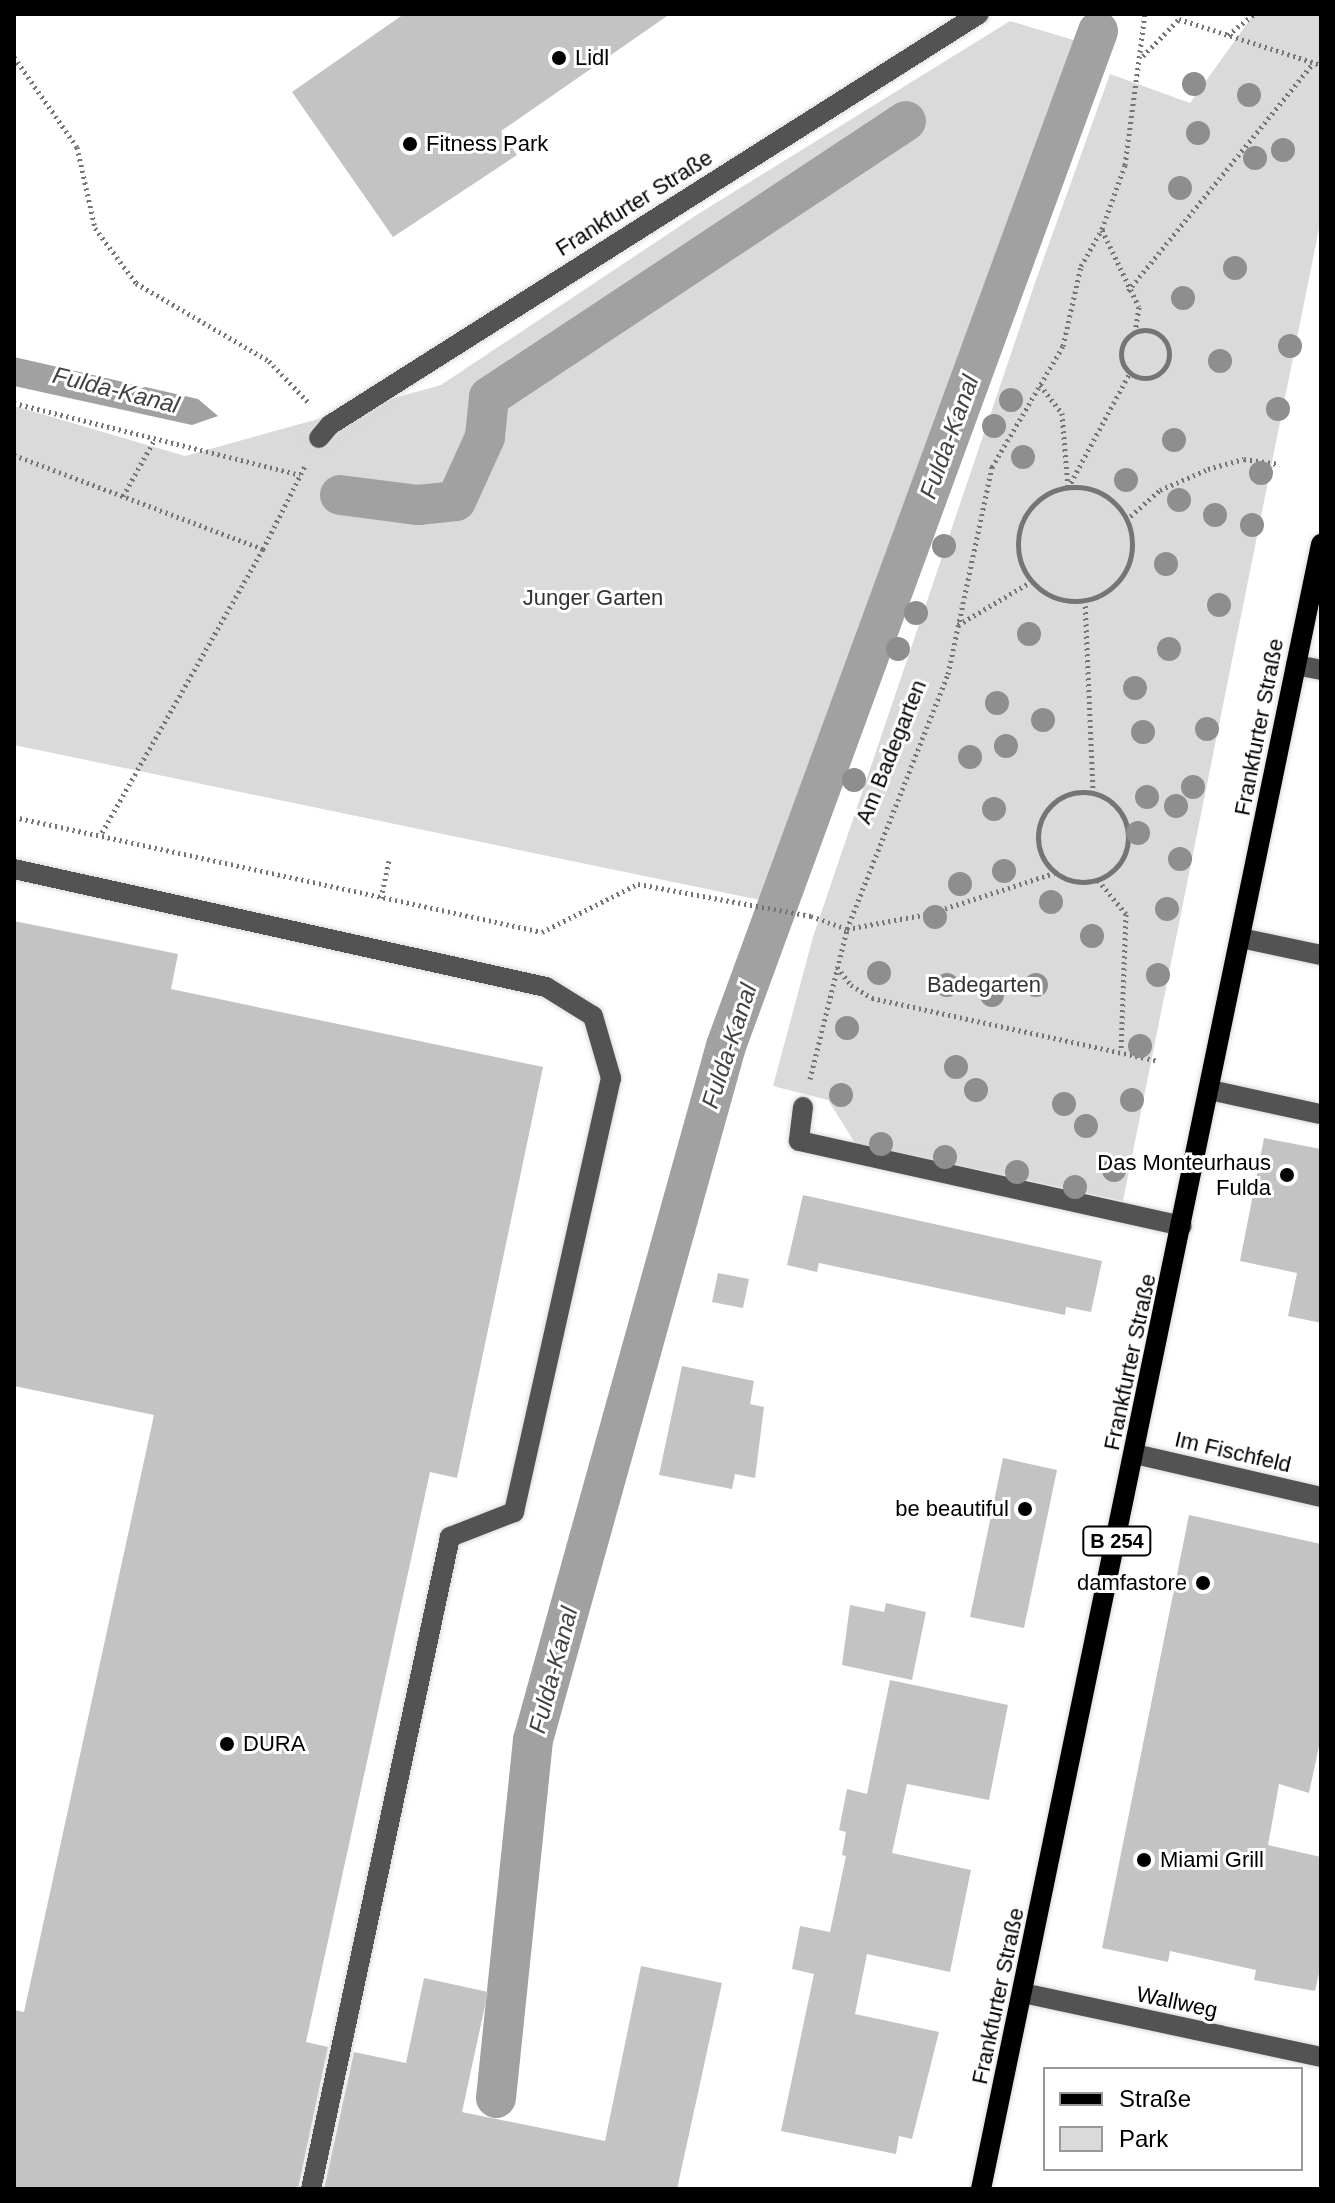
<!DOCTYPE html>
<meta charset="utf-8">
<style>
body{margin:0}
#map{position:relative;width:1335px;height:2203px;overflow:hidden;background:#fff;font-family:Helvetica,sans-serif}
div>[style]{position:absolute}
.green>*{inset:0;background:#dadada}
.water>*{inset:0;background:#a1a1a1}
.canal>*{height:40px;margin:-20px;padding:0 20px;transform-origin:20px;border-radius:20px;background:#a1a1a1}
.building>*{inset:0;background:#c3c3c3}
.path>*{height:5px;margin-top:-2.5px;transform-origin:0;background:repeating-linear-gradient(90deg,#757575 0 2px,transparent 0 6px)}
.path>.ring{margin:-2.5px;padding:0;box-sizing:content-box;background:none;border:5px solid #757575;border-radius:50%}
.roads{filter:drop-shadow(0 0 2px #dbdbdb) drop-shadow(0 0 2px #dbdbdb)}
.minor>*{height:20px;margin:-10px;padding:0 10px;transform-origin:10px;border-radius:10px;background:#535353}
.major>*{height:20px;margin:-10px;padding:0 10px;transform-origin:10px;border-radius:10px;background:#000}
.trees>*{width:24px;height:24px;margin:-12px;border-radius:50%;background:#8e8e8e}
.dots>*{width:22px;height:22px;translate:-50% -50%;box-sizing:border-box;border:4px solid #fff;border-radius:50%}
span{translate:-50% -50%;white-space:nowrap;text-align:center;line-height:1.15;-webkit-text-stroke:6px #fff;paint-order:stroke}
.shield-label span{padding:2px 6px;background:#fff;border:2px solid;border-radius:6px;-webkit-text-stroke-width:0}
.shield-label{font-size:20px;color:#000;font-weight:700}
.poi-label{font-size:22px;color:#000}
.left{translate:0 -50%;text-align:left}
.right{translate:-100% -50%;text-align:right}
.street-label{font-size:22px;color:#000}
.park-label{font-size:22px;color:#313131}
.water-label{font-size:24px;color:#424242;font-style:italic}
.frame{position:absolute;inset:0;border:16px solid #000;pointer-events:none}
.legend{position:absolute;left:1043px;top:2067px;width:260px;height:104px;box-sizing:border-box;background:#fff;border:2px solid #999;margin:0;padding:10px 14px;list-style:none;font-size:24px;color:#000}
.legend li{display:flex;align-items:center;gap:16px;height:40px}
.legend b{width:40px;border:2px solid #999}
</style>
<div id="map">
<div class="green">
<i style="clip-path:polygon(1254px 14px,1321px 14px,1321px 219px,1123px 1201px,855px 1143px,828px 1100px,773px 1086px,813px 937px,1037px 277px,1110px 74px,1190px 103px)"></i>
<i style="clip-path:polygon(1010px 21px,1080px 42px,760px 900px,14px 745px,14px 406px,185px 456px,441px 385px,698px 214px)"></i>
</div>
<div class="water">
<i style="clip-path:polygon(14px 357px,198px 399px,218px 416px,192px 425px,14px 386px)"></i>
</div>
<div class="canal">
<i style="left:340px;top:495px;width:79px;rotate:7.3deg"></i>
<i style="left:418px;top:505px;width:38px;rotate:-6deg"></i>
<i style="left:456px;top:501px;width:70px;rotate:-65.6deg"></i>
<i style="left:485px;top:437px;width:40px;rotate:-84.3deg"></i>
<i style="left:489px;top:397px;width:500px;rotate:-33.5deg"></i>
<i style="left:496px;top:2098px;width:360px;rotate:-84.1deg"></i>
<i style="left:533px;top:1740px;width:720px;rotate:-74.46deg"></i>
<i style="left:726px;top:1046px;width:1081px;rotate:-69.87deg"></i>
</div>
<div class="building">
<i style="clip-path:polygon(404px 14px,670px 14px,501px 131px,517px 155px,393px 237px,292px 92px)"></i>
<i style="clip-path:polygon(14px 921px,178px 954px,171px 989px,543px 1067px,457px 1478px,430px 1472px,306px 2042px,328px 2047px,298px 2189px,14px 2189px,14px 2010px,24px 2012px,154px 1415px,14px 1386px)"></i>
<i style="clip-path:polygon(1264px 1138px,1321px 1149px,1321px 1323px,1288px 1316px,1297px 1273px,1240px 1261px)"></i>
<i style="clip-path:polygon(803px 1195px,1102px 1261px,1091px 1312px,1066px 1307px,1065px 1315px,819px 1263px,817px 1272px,787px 1265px)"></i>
<i style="clip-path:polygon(718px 1273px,749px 1279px,743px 1308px,712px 1302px)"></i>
<i style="clip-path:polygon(682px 1366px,754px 1381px,750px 1404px,764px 1407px,755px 1478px,735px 1474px,732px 1489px,659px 1475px)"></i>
<i style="clip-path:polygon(1003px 1458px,1057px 1470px,1024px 1628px,970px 1617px)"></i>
<i style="clip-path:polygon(1189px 1515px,1321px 1544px,1321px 1737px,1309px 1793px,1279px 1784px,1268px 1845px,1321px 1857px,1321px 1965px,1315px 1991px,1254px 1980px,1256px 1970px,1170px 1951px,1168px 1962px,1102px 1948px)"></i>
<i style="clip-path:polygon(886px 1603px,926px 1612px,912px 1680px,842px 1665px,850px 1605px,884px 1612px)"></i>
<i style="clip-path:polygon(890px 1680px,1008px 1705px,989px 1800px,907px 1784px,892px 1853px,971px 1870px,950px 1972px,867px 1954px,855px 2014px,939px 2032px,912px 2139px,899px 2136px,896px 2154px,781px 2131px,814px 1974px,792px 1969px,800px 1926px,830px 1932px,846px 1856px,842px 1855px,846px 1832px,839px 1830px,847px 1789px,867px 1794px)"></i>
<i style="clip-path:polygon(641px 1966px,722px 1983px,677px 2189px,324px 2189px,354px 2052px,406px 2063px,424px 1978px,488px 1992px,462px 2112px,605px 2141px)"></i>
</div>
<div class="path">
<i style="left:1228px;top:35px;width:33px;rotate:-39deg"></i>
<i style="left:1143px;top:56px;width:52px;rotate:-45.8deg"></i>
<i style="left:1179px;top:19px;width:149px;rotate:17.9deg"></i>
<i style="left:14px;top:57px;width:110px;rotate:55deg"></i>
<i style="left:77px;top:147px;width:83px;rotate:77.5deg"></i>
<i style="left:95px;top:228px;width:69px;rotate:53.3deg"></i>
<i style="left:136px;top:283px;width:154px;rotate:30.4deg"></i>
<i style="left:269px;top:361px;width:59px;rotate:46.4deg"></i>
<i style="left:1102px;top:230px;width:85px;rotate:64.3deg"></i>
<i style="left:1139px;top:307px;width:25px;rotate:99deg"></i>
<i style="left:1128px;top:291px;width:294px;rotate:-50.9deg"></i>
<i class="ring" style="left:1121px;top:330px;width:43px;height:43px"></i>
<i style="left:1040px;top:385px;width:36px;rotate:52deg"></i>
<i style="left:1062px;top:413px;width:75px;rotate:85.4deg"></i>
<i style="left:1068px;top:488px;width:129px;rotate:-61.8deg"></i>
<i style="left:14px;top:403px;width:295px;rotate:14.1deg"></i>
<i style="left:14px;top:455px;width:266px;rotate:20.7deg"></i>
<i style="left:263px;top:549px;width:328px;rotate:119.6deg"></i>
<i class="ring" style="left:1018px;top:487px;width:109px;height:109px"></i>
<i style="left:123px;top:496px;width:65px;rotate:-60.7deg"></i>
<i style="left:1126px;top:520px;width:45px;rotate:-41.4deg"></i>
<i style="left:1160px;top:490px;width:52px;rotate:-23.6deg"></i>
<i style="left:1208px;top:469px;width:37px;rotate:-16deg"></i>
<i style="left:1244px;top:459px;width:36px;rotate:8deg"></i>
<i style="left:263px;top:549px;width:95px;rotate:-63.2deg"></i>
<i style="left:1085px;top:600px;width:192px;rotate:87.6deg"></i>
<i style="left:958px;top:625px;width:86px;rotate:-30.7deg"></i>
<i class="ring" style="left:1038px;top:792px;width:85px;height:85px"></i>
<i style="left:14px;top:817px;width:540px;rotate:12.29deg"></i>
<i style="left:542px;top:932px;width:107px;rotate:-26.6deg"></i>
<i style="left:638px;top:884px;width:176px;rotate:10.5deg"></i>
<i style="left:811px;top:916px;width:38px;rotate:20deg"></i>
<i style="left:847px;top:929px;width:82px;rotate:-10.5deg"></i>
<i style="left:928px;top:914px;width:133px;rotate:-18deg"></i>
<i style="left:1098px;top:880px;width:44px;rotate:50.5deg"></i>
<i style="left:1126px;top:914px;width:137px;rotate:92.1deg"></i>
<i style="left:381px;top:898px;width:38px;rotate:-78deg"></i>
<i style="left:837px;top:967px;width:23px;rotate:52deg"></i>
<i style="left:851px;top:985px;width:25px;rotate:32deg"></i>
<i style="left:872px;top:998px;width:293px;rotate:12.4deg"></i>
<i style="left:810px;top:1079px;width:154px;rotate:-76.1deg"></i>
<i style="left:847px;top:929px;width:274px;rotate:-68.4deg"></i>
<i style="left:948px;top:674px;width:212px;rotate:-78deg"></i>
<i style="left:992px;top:467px;width:140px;rotate:-59.6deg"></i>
<i style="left:1063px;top:346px;width:82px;rotate:-77.3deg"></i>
<i style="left:1081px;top:266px;width:43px;rotate:-60.4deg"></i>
<i style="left:1102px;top:229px;width:68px;rotate:-70.2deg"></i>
<i style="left:1125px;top:165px;width:152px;rotate:-82.5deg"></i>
</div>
<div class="roads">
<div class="minor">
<i style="left:319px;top:438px;width:17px;rotate:-50deg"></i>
<i style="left:330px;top:425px;width:768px;rotate:-32.35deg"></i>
<i style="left:1296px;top:665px;width:25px;rotate:11deg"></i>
<i style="left:14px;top:869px;width:545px;rotate:12.51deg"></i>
<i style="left:546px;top:987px;width:55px;rotate:31.7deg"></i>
<i style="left:593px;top:1016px;width:65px;rotate:73.8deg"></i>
<i style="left:611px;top:1078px;width:445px;rotate:102.6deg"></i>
<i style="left:514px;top:1512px;width:69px;rotate:158.7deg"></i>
<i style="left:450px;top:1537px;width:667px;rotate:102.03deg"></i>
<i style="left:1241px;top:938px;width:82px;rotate:12deg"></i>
<i style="left:1210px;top:1090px;width:113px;rotate:12.3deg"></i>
<i style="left:803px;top:1107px;width:34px;rotate:97deg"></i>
<i style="left:799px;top:1141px;width:392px;rotate:12.5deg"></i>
<i style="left:1135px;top:1454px;width:191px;rotate:13deg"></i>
<i style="left:1023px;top:1993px;width:305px;rotate:12.1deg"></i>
</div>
<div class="major">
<i style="left:981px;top:2189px;width:1680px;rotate:-78.32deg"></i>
</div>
</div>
<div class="trees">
<i style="left:1194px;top:84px"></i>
<i style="left:1249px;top:95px"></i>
<i style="left:1198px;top:133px"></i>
<i style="left:1283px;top:150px"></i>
<i style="left:1255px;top:158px"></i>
<i style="left:1180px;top:188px"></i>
<i style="left:1235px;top:268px"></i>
<i style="left:1183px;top:298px"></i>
<i style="left:1290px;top:346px"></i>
<i style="left:1220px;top:361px"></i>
<i style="left:1011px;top:400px"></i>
<i style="left:1278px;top:409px"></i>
<i style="left:994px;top:426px"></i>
<i style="left:1174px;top:440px"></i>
<i style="left:1023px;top:457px"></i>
<i style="left:1261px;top:473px"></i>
<i style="left:1126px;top:480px"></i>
<i style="left:1179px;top:500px"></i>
<i style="left:1215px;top:515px"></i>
<i style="left:1252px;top:525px"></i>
<i style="left:944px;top:546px"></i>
<i style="left:1166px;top:564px"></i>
<i style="left:1219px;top:605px"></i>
<i style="left:916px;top:613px"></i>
<i style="left:1029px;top:634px"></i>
<i style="left:898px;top:649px"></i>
<i style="left:1169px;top:649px"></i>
<i style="left:1135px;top:688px"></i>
<i style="left:997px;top:703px"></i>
<i style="left:1043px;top:720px"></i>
<i style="left:1207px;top:729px"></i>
<i style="left:1143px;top:732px"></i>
<i style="left:1006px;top:746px"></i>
<i style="left:970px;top:757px"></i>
<i style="left:854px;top:780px"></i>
<i style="left:1193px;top:787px"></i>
<i style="left:1147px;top:797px"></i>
<i style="left:1176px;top:806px"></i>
<i style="left:994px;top:809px"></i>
<i style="left:1138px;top:833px"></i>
<i style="left:1180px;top:859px"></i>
<i style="left:1004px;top:871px"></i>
<i style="left:960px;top:884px"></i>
<i style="left:1051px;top:902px"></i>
<i style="left:1167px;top:909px"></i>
<i style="left:935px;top:917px"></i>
<i style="left:1092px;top:936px"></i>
<i style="left:879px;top:973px"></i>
<i style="left:1158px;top:975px"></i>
<i style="left:947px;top:985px"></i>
<i style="left:1036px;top:985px"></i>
<i style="left:992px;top:995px"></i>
<i style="left:847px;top:1028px"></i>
<i style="left:1140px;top:1046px"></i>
<i style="left:956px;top:1067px"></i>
<i style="left:976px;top:1090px"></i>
<i style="left:841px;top:1095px"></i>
<i style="left:1132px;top:1100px"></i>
<i style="left:1064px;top:1104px"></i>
<i style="left:1086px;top:1126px"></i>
<i style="left:881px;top:1144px"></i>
<i style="left:945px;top:1157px"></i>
<i style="left:1114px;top:1170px"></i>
<i style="left:1017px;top:1172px"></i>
<i style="left:1075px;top:1187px"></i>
</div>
<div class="dots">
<i style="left:559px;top:58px;background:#000"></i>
<i style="left:410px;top:144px;background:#000"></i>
<i style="left:1287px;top:1175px;background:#000"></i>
<i style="left:1025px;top:1509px;background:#000"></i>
<i style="left:1203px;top:1583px;background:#000"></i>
<i style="left:227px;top:1744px;background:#000"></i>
<i style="left:1144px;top:1860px;background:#000"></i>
</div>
<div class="shield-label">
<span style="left:1117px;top:1541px">B 254</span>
</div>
<div class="poi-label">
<span class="left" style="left:575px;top:58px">Lidl</span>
<span class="left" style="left:426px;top:144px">Fitness Park</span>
<span class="right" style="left:1271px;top:1175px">Das Monteurhaus<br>Fulda</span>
<span class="right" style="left:1009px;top:1509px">be beautiful</span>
<span class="right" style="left:1187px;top:1583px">damfastore</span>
<span class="left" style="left:243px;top:1744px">DURA</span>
<span class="left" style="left:1160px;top:1860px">Miami Grill</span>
</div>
<div class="street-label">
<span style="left:634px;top:203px;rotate:-32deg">Frankfurter Straße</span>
<span style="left:1259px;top:727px;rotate:-79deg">Frankfurter Straße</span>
<span style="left:891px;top:752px;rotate:-68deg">Am Badegarten</span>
<span style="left:1130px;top:1362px;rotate:-78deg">Frankfurter Straße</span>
<span style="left:1233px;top:1452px;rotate:13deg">Im Fischfeld</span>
<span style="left:998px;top:1996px;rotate:-78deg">Frankfurter Straße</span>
<span style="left:1177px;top:2002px;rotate:12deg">Wallweg</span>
</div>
<div class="park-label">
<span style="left:593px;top:598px">Junger Garten</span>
<span style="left:984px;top:985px">Badegarten</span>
</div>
<div class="water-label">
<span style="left:116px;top:390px;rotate:14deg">Fulda-Kanal</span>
<span style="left:949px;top:437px;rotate:-70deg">Fulda-Kanal</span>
<span style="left:729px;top:1046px;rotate:-72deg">Fulda-Kanal</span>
<span style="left:553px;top:1670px;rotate:-75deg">Fulda-Kanal</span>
</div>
<div class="frame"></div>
<ul class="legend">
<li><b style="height:10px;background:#000"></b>Straße</li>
<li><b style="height:22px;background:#dadada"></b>Park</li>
</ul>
</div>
